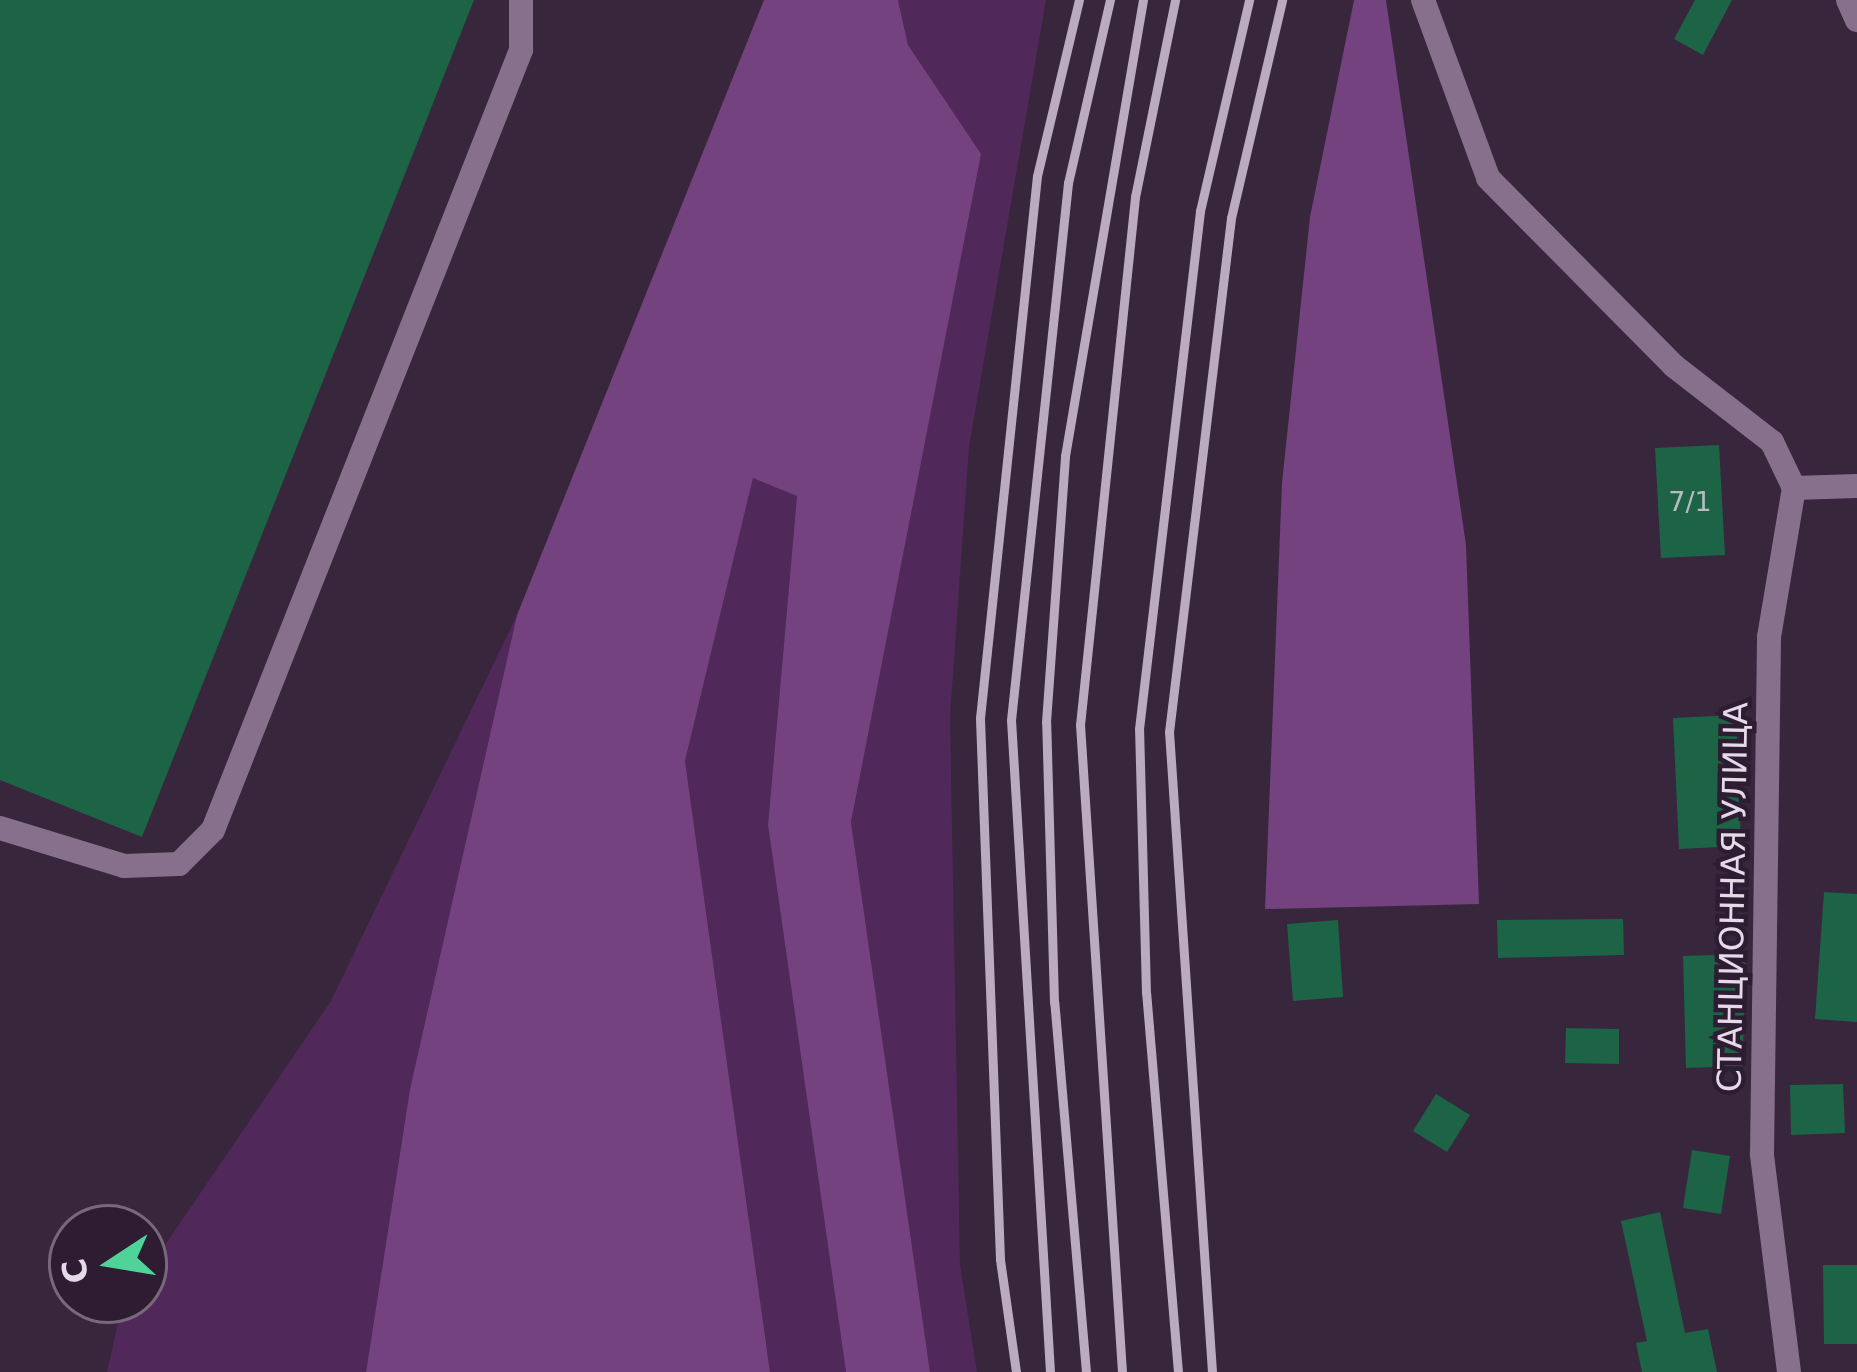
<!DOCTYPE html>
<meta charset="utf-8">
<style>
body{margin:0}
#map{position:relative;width:1857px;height:1372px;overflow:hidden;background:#38263d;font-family:"DejaVu Sans",sans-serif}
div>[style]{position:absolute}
.green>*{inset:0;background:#502859}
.forest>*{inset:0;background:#73427f}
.building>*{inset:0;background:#1c6445}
.service>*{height:24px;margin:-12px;padding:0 12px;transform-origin:12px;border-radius:12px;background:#86708b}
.minor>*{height:24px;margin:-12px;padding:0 12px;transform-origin:12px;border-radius:12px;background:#86708b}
.rail>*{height:9px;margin:-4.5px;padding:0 4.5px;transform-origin:4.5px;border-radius:4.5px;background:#baacbe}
span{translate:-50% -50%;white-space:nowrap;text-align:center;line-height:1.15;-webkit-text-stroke:9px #2e1c32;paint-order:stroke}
.number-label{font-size:27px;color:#b4bcc0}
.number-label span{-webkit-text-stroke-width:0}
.street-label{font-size:33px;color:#e6dae9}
.north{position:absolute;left:48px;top:1204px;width:120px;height:120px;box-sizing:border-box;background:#2e1c32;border:3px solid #78687b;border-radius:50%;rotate:258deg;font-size:33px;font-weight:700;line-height:48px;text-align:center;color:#e6dae9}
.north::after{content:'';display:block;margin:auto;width:42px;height:54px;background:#50d398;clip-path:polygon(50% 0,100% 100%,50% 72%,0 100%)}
</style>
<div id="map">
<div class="green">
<i style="clip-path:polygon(898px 0,1046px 0,969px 447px,950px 717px,960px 1265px,977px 1372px,930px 1372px,851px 822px,980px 154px,908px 45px)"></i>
<i style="clip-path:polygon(753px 477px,797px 496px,768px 825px,846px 1372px,770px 1372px,685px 761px)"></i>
<i style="clip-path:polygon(517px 615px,410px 1089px,366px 1372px,107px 1372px,121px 1310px,144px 1300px,144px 1276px,331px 1001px)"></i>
</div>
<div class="forest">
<i style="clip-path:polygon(764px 0,898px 0,908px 45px,981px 154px,851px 822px,930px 1372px,846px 1372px,768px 825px,797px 496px,753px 478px,685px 761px,770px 1372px,366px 1372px,410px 1089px,517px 615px)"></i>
<i style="clip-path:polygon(1354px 0,1386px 0,1466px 545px,1479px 904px,1265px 909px,1282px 483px,1310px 217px)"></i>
</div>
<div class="building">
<i style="clip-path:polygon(0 0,474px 0,142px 837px,0 780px)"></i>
<i style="clip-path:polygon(1695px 0,1732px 0,1703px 55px,1674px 39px)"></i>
<i style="clip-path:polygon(1719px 445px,1725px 555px,1661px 558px,1655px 448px)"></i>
<i style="clip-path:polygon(1736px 715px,1741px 846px,1679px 849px,1673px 718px)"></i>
<i style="clip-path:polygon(1824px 892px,1857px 894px,1857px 1022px,1815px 1019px)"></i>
<i style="clip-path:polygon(1623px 919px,1624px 955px,1498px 958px,1497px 920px)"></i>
<i style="clip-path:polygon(1338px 920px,1343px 997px,1293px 1001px,1287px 924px)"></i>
<i style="clip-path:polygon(1745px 954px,1743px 1066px,1686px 1068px,1683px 956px)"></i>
<i style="clip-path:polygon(1566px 1028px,1619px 1029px,1619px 1064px,1565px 1063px)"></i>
<i style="clip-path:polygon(1843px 1084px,1845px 1133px,1791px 1135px,1790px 1085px)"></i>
<i style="clip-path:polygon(1436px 1094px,1470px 1115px,1447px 1152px,1413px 1131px)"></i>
<i style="clip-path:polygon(1692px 1150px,1730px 1156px,1721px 1214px,1683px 1208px)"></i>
<i style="clip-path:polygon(1660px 1212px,1685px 1333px,1708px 1329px,1717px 1372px,1642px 1372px,1636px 1343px,1647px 1341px,1621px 1221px)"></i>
<i style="clip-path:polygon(1823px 1265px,1857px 1265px,1857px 1344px,1824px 1344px)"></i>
</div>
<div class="service">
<i style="left:1423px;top:0;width:189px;rotate:69.9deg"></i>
<i style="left:1488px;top:178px;width:264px;rotate:45.3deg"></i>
<i style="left:1674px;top:366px;width:124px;rotate:37.8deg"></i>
<i style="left:1772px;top:442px;width:51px;rotate:64.4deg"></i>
<i style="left:0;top:828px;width:130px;rotate:17deg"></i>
<i style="left:124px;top:866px;width:55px;rotate:-2.1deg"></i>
<i style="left:179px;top:864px;width:48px;rotate:-45deg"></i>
<i style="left:213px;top:830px;width:839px;rotate:-68.45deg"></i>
<i style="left:521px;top:50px;width:50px;rotate:-90deg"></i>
</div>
<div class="minor">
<i style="left:1848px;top:0;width:22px;rotate:66deg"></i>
<i style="left:1789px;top:1372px;width:220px;rotate:-97.1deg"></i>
<i style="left:1762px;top:1154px;width:517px;rotate:-89.22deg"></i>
<i style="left:1769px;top:637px;width:151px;rotate:-80.5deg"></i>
<i style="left:1794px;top:488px;width:63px;rotate:-1.8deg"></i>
</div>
<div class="rail">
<i style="left:1016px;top:1372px;width:114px;rotate:-98.1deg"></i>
<i style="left:1000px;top:1259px;width:541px;rotate:-92.12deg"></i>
<i style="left:980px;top:718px;width:545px;rotate:-84deg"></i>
<i style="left:1037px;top:176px;width:181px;rotate:-76.6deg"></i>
<i style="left:1050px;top:1372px;width:653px;rotate:-93.42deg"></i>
<i style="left:1011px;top:720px;width:540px;rotate:-83.94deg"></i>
<i style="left:1068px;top:183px;width:188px;rotate:-77.1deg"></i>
<i style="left:1086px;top:1372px;width:371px;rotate:-94.9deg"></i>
<i style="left:1054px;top:1002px;width:280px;rotate:-91.6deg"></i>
<i style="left:1046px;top:722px;width:267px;rotate:-85.9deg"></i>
<i style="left:1065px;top:456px;width:463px;rotate:-80.3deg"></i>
<i style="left:1122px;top:1372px;width:648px;rotate:-93.71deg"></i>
<i style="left:1080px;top:725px;width:531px;rotate:-84.05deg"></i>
<i style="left:1135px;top:197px;width:201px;rotate:-78.5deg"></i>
<i style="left:1178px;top:1372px;width:380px;rotate:-94.8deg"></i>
<i style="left:1146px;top:993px;width:264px;rotate:-91.5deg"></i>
<i style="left:1139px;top:729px;width:522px;rotate:-83.28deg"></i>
<i style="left:1200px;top:211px;width:217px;rotate:-76.9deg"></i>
<i style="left:1212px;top:1372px;width:641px;rotate:-93.84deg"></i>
<i style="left:1169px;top:732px;width:518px;rotate:-83.12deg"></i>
<i style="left:1231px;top:218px;width:224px;rotate:-76.8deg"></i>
</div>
<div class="number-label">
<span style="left:1690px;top:502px">7/1</span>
</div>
<div class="street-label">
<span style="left:1733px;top:897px;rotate:-89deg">СТАНЦИОННАЯ УЛИЦА</span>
</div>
<div class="north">С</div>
</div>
